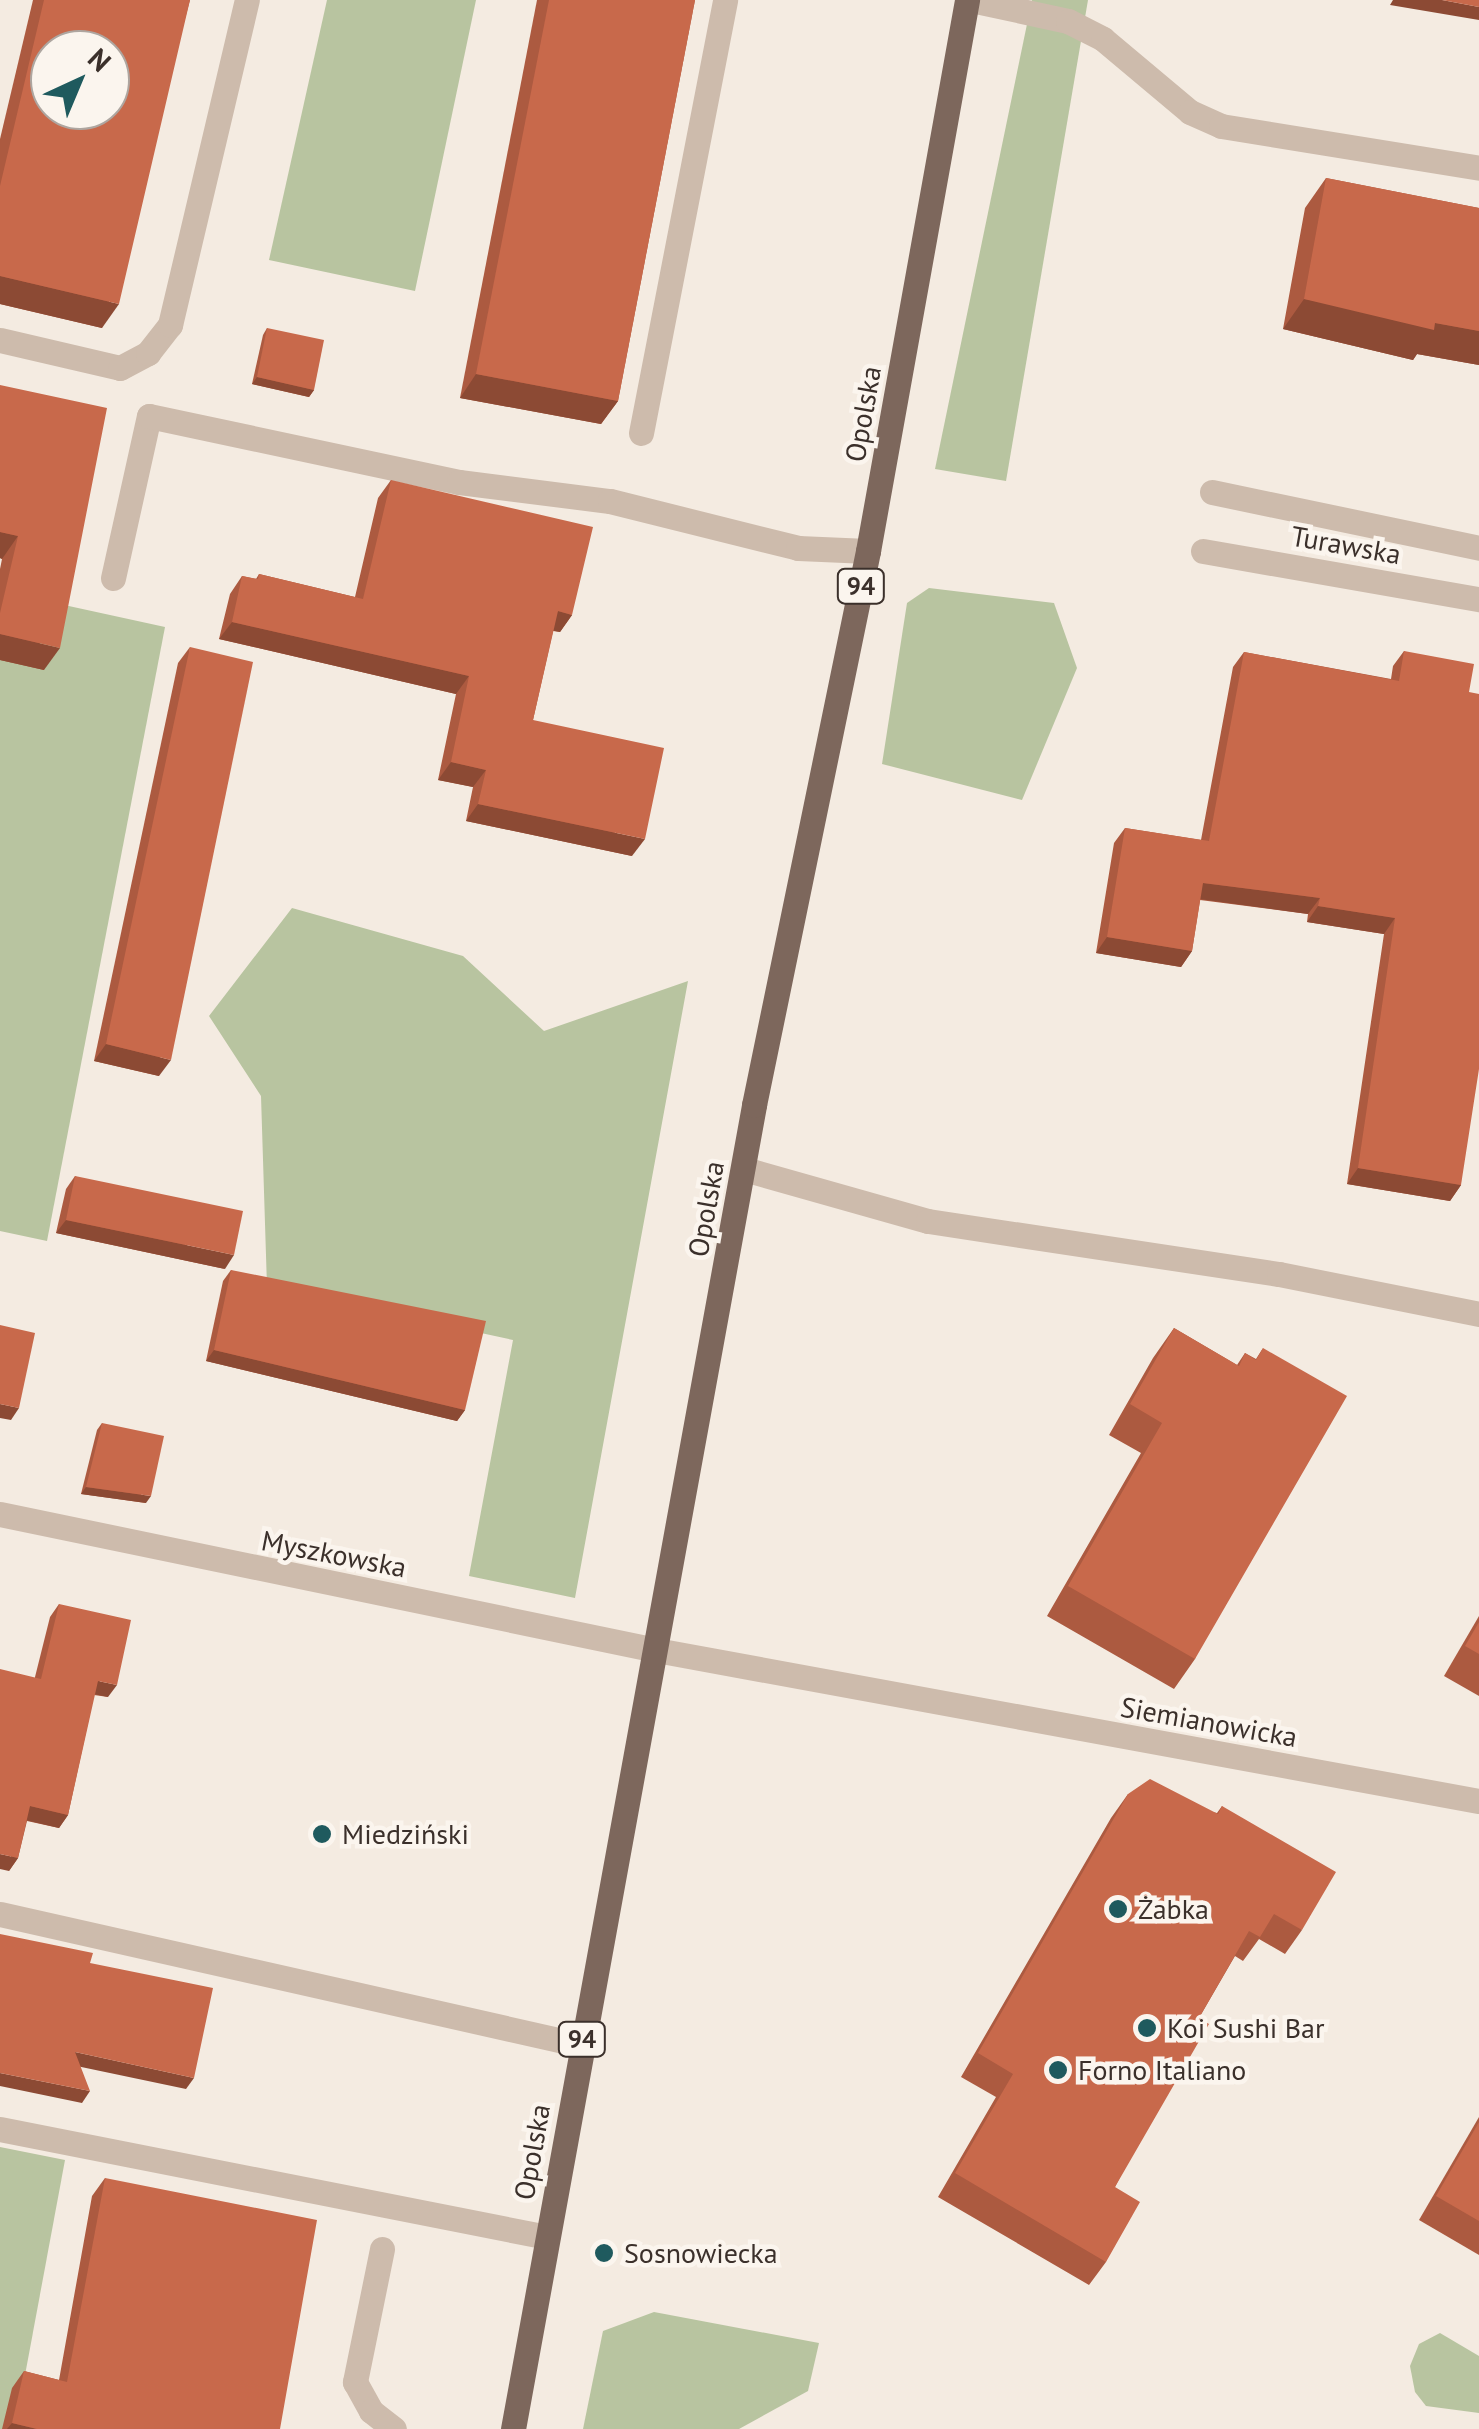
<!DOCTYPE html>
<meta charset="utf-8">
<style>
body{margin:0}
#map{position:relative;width:1479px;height:2429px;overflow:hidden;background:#f4ebe1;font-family:"PT Sans",sans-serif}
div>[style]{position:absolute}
.green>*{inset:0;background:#b8c4a0}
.lane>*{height:25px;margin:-12.5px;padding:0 12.5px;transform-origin:12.5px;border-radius:12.5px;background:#cdbbac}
.street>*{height:25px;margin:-12.5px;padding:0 12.5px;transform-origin:12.5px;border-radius:12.5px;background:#cdbbac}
.primary>*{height:25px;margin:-12.5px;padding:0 12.5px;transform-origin:12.5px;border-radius:12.5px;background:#7d675c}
.wall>*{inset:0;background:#ac5a40}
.shaded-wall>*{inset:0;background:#8c4a34}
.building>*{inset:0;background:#c8694b}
.dots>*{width:28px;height:28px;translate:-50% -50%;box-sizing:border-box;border:5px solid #fbf5ee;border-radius:50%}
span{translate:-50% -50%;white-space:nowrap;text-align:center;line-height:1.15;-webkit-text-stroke:9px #fbf5ee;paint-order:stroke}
.shield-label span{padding:2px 8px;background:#fbf5ee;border:2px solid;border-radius:8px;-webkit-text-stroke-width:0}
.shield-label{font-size:25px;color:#3b302b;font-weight:700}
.street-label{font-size:28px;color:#3b302b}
.poi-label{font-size:28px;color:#3b302b}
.left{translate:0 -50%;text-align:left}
.north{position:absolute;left:30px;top:30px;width:100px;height:100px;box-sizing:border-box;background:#fbf5ee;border:2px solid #aea6a0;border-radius:50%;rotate:44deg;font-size:28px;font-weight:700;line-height:40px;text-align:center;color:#3b302b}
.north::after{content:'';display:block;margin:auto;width:35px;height:45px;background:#1f5a5e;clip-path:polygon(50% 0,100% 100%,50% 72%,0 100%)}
</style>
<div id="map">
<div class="green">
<i style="clip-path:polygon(327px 0,476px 0,415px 291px,269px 260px)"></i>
<i style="clip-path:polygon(1032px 0,1088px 0,1006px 481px,935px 469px)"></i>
<i style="clip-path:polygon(929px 588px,1054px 603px,1077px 668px,1022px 800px,882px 764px,907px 603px)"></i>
<i style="clip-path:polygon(0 591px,165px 627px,47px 1241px,0 1231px)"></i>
<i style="clip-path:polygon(292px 908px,463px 956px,544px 1031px,688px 981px,575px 1598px,469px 1576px,513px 1340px,267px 1287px,261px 1096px,209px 1016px)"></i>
<i style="clip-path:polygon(0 2147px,65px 2160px,15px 2429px,0 2429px)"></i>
<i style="clip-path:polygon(654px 2312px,819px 2343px,808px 2391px,739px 2429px,583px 2429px,603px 2331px)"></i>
<i style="clip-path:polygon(1440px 2333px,1479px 2356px,1479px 2413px,1426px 2406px,1415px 2392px,1410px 2366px,1419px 2344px)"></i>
</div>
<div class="lane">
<i style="left:971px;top:0;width:99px;rotate:12.2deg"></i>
<i style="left:1068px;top:21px;width:39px;rotate:27deg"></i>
<i style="left:1103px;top:39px;width:114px;rotate:40deg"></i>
<i style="left:1190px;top:112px;width:34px;rotate:24deg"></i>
<i style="left:1221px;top:126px;width:261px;rotate:9.2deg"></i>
<i style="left:1212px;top:492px;width:273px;rotate:11.8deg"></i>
<i style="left:1203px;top:551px;width:280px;rotate:9.9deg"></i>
<i style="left:113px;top:578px;width:166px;rotate:-77.5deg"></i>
<i style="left:149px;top:416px;width:317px;rotate:12deg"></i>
<i style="left:459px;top:482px;width:152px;rotate:7.2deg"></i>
<i style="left:610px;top:501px;width:194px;rotate:14deg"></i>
<i style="left:798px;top:548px;width:70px;rotate:2.5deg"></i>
<i style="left:744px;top:1169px;width:191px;rotate:15.8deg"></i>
<i style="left:928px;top:1221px;width:355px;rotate:8.6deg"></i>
<i style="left:1279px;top:1274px;width:204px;rotate:11.3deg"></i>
<i style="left:0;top:1914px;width:596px;rotate:12.71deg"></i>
<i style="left:0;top:2129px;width:558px;rotate:11.17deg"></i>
<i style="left:382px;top:2249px;width:136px;rotate:101.5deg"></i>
<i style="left:355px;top:2382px;width:33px;rotate:61deg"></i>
<i style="left:371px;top:2411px;width:29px;rotate:38deg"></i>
</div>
<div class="street">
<i style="left:0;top:340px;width:123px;rotate:13.1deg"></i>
<i style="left:120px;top:368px;width:32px;rotate:-28deg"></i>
<i style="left:148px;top:353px;width:36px;rotate:-52deg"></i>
<i style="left:170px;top:325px;width:334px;rotate:-76.7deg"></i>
<i style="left:641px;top:433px;width:441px;rotate:-79deg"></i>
<i style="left:0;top:1514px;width:670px;rotate:11.71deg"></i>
<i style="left:656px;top:1650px;width:837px;rotate:10.4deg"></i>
</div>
<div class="primary">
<i style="left:513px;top:2429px;width:1346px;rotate:-79.68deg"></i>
<i style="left:754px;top:1105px;width:566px;rotate:-78.37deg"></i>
<i style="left:868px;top:551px;width:560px;rotate:-79.81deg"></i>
</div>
<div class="wall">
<i style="clip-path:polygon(33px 0,190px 0,102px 328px,0 304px,0 139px)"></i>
<i style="clip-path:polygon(537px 0,695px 0,618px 401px,601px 424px,460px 398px)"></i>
<i style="clip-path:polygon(1326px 178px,1479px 208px,1479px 365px,1417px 354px,1413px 360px,1283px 329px,1305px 208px)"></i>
<i style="clip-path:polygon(267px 328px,314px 390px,309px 397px,252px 384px,263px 335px)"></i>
<i style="clip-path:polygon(0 385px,44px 670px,0 660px,0 569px,2px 559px,0 558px)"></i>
<i style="clip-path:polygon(391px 480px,572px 615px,560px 632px,553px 631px,533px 720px,632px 856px,466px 821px,473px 787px,438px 780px,456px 694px,219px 639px,230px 594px,242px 576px,256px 579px,259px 574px,355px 597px,378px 498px)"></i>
<i style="clip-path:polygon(190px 647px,159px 1076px,94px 1061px,178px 663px)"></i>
<i style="clip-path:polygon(1404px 651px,1469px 692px,1461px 1185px,1450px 1201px,1347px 1184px,1384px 934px,1307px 922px,1308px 914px,1200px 900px,1192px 951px,1181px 967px,1096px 953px,1114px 843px,1125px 828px,1201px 840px,1233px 667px,1244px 652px,1391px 679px,1393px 666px)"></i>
<i style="clip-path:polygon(75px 1176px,225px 1269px,56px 1233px,66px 1189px)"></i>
<i style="clip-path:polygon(231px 1270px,465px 1410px,457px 1421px,206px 1361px,223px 1281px)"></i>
<i style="clip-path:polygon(1174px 1328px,1237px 1365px,1245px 1353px,1256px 1359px,1263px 1348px,1195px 1659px,1174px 1689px,1047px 1616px,1141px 1453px,1109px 1435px,1153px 1358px)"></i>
<i style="clip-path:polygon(102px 1423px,146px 1503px,81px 1494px,97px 1430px)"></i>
<i style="clip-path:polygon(59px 1604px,108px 1697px,94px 1695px,68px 1815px,59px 1828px,27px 1821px,18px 1858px,9px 1871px,35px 1677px,50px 1617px)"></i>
<i style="clip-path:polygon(1479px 1616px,1479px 1696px,1444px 1676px)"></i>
<i style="clip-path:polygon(1128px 1794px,1217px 1813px,1222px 1806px,1302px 1930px,1285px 1954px,1259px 1939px,1243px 1961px,1235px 1956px,1199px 2018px,1115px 2187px,1106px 2262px,1089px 2285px,938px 2197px,996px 2097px,961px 2077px,1111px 1818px)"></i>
<i style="clip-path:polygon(1479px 2117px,1479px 2255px,1419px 2220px)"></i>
<i style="clip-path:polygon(105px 2178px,280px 2429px,2px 2429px,12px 2388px,24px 2371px,59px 2380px,92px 2196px)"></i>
</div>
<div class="shaded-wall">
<i style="clip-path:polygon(1393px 0,1442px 0,1479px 7px,1479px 20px,1390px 5px)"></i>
<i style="clip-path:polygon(0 276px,119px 304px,102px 328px,0 304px)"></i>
<i style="clip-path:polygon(1304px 299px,1479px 331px,1479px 365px,1417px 354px,1413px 360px,1283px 329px)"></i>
<i style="clip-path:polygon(476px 374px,618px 401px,601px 424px,460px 398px)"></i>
<i style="clip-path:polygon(257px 377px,314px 390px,309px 397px,252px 384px)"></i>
<i style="clip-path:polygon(0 532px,18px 536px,2px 559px,0 558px)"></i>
<i style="clip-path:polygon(558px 611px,572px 615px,560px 632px,545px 629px)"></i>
<i style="clip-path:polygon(232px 622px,469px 676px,456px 694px,219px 639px)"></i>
<i style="clip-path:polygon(0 634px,60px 648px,44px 670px,0 660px)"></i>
<i style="clip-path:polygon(451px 762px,486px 770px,473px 787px,438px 780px)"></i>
<i style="clip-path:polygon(478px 804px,645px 839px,632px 856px,466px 821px)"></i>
<i style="clip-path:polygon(1203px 883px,1320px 898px,1308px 914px,1192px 898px)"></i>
<i style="clip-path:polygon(1318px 906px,1395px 918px,1384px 934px,1307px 922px)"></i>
<i style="clip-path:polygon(1107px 937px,1192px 951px,1181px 967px,1096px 953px)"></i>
<i style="clip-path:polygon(106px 1044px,171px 1060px,159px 1076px,94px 1061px)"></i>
<i style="clip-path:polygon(1358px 1168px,1461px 1185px,1450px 1201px,1347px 1184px)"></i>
<i style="clip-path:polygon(66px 1220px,234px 1255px,225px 1269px,56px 1233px)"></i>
<i style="clip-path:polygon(214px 1350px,465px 1410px,457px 1421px,206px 1361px)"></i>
<i style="clip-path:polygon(0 1404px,19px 1408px,11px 1420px,0 1418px)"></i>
<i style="clip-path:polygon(86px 1487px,151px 1496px,146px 1503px,81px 1494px)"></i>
<i style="clip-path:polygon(98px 1681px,117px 1685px,108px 1697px,89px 1693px)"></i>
<i style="clip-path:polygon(30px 1806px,68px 1815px,59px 1828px,21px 1819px)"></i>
<i style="clip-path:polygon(0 1854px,18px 1858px,9px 1871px,0 1869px)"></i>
<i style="clip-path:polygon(75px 2052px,194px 2078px,186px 2089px,67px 2064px)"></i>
<i style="clip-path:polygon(0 2073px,90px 2091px,82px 2103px,0 2086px)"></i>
<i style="clip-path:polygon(12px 2423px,37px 2429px,7px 2429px)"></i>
</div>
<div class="building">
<i style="clip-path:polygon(evenodd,44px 0,190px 0,119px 304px,0 276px,0 186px,44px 0,50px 50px,110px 50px,110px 110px,50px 110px,50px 50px)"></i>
<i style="clip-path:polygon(549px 0,695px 0,618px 401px,476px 374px)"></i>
<i style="clip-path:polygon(1442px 0,1479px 0,1479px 7px)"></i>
<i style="clip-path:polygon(1326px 178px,1479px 208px,1479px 331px,1435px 323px,1434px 330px,1304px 299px)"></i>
<i style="clip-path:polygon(267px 328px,324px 340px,314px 390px,257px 377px)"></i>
<i style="clip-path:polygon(0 385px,107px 408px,60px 648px,0 634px,0 613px,18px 536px,0 532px)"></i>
<i style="clip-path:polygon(391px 480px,593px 527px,572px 615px,558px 611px,533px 720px,664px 748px,645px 839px,478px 804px,486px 770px,451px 762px,469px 676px,232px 622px,242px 576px,258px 579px,259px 574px,363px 599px)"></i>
<i style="clip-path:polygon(190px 647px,253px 662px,171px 1060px,106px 1044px)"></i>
<i style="clip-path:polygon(1404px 651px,1474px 664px,1469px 692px,1479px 694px,1479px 1069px,1461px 1185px,1358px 1168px,1395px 918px,1318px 906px,1320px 898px,1203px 883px,1192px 951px,1107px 937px,1125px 828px,1209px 841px,1244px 652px,1399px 681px)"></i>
<i style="clip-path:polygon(75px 1176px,243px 1211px,234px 1255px,66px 1220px)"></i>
<i style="clip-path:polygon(231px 1270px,486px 1321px,465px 1410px,214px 1350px)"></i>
<i style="clip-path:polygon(0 1325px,35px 1333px,19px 1408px,0 1404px)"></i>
<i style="clip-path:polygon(1174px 1328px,1239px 1366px,1245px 1353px,1256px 1360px,1263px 1348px,1347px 1396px,1195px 1659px,1068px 1586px,1162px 1423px,1130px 1404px)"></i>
<i style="clip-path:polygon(102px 1423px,164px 1436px,151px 1496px,86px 1487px)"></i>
<i style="clip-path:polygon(59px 1604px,131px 1620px,117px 1685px,98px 1681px,68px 1815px,30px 1806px,18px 1858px,0 1854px,0 1669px,41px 1679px)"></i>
<i style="clip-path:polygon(1479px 1622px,1479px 1654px,1465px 1646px)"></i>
<i style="clip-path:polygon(1150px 1779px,1218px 1814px,1222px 1806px,1336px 1872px,1302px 1930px,1274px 1914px,1260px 1937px,1249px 1931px,1199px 2018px,1209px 2024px,1115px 2187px,1140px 2202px,1106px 2262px,955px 2173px,1013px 2074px,978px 2053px,1128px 1794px)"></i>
<i style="clip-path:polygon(0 1934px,93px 1953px,90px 1963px,213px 1988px,194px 2078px,75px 2052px,90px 2091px,0 2073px)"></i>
<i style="clip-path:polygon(1479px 2122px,1479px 2221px,1436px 2196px)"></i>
<i style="clip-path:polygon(105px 2178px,317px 2220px,280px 2429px,37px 2429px,12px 2423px,24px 2371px,67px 2382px)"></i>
</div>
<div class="dots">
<i style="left:322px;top:1834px;background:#1f5a5e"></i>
<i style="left:1118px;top:1909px;background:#1f5a5e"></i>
<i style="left:1147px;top:2028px;background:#1f5a5e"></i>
<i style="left:1058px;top:2070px;background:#1f5a5e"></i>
<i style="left:604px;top:2253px;background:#1f5a5e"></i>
</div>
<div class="shield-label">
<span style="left:861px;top:586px">94</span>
<span style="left:582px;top:2039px">94</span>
</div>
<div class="street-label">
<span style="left:863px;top:414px;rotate:-80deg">Opolska</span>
<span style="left:1346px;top:545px;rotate:10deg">Turawska</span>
<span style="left:706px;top:1209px;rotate:-80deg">Opolska</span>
<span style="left:334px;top:1554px;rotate:11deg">Myszkowska</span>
<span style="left:1209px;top:1722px;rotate:10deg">Siemianowicka</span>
<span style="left:532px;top:2152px;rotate:-80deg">Opolska</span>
</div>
<div class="poi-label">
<span class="left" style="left:342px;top:1834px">Miedziński</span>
<span class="left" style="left:1138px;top:1909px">Żabka</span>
<span class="left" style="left:1167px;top:2028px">Koi Sushi Bar</span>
<span class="left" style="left:1078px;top:2070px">Forno Italiano</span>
<span class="left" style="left:624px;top:2253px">Sosnowiecka</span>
</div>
<div class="north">N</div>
</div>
